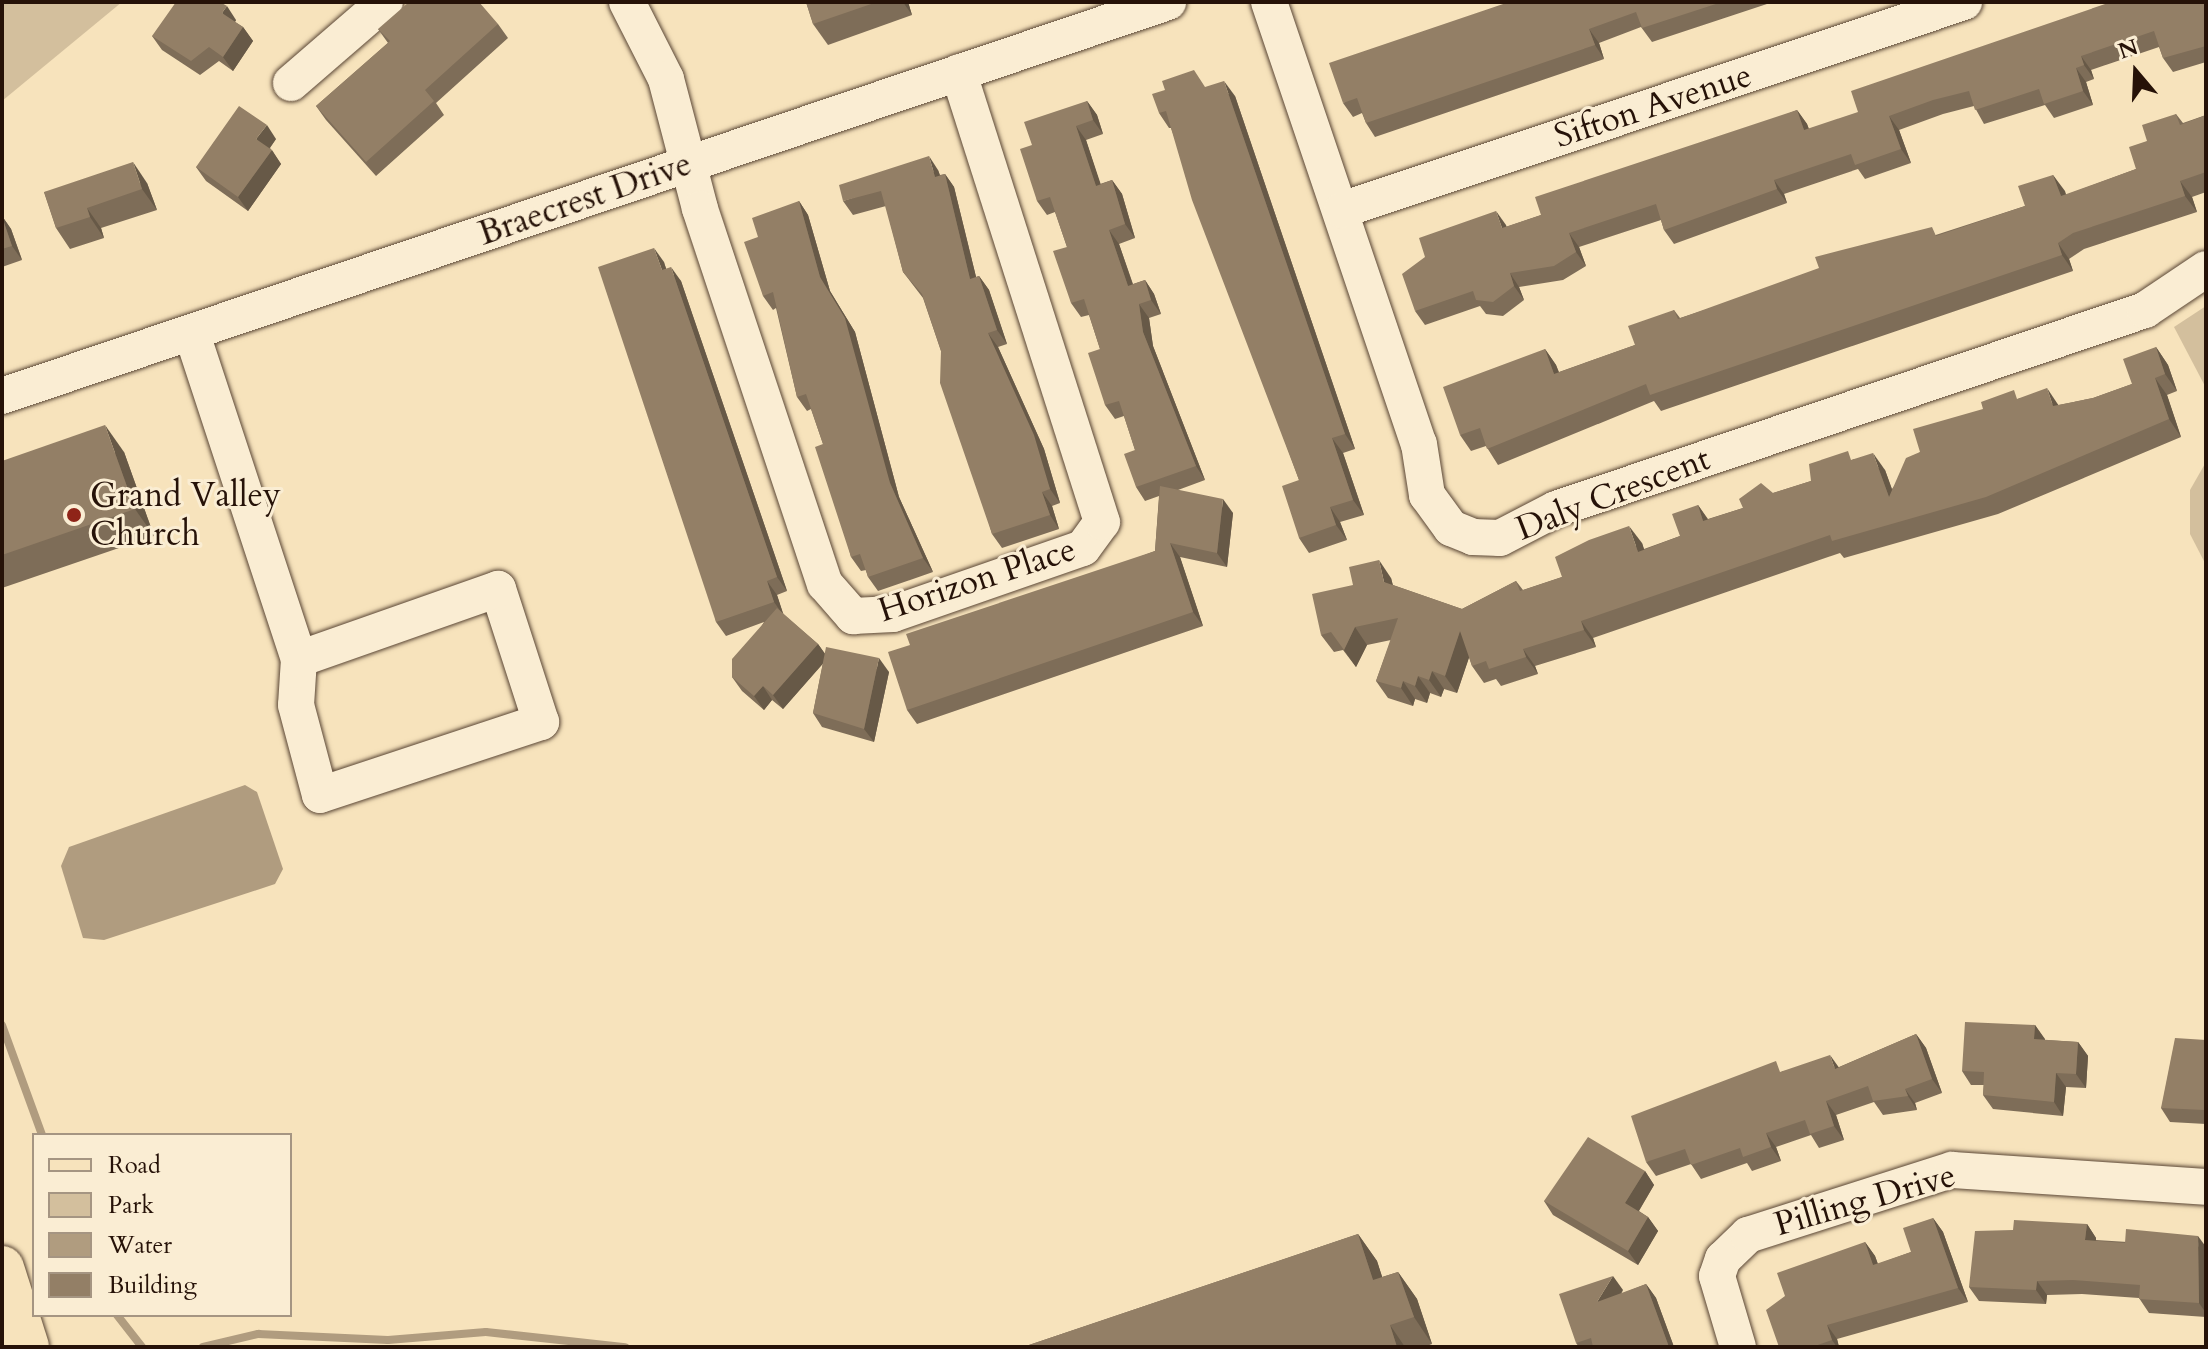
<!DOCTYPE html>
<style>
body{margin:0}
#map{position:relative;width:2208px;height:1349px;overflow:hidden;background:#f7e3bc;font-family:Cardo,serif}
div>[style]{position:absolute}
.green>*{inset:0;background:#d3bf9d}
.water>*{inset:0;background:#b09c7f}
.stream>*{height:8px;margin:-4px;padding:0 4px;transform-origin:4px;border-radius:4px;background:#b09c7f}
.roads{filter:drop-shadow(0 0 2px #5a4635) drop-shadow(0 0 2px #5a4635)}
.minor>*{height:36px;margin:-18px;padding:0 18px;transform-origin:18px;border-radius:18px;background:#faedd3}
.major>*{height:44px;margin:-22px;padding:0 22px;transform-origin:22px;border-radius:22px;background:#f7e3bc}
.wall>*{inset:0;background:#7e6d58}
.shaded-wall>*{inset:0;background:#675947}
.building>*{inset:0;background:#937f66}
.dots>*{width:22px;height:22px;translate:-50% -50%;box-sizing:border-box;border:4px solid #faedd3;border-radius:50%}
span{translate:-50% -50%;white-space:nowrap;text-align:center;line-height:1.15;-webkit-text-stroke:6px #faedd3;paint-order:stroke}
.street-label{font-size:34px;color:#261208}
.poi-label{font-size:34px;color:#261208}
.left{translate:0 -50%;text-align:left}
.frame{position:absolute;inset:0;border:4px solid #261208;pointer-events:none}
.legend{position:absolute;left:32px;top:1133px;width:260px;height:184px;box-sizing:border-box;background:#faedd3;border:2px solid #a59582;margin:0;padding:10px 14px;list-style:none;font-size:24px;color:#261208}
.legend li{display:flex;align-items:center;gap:16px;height:40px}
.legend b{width:40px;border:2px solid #a59582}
.north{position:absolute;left:2096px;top:32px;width:80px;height:80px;-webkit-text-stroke:6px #faedd3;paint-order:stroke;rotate:341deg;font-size:22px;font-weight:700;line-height:32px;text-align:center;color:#261208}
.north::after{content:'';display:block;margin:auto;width:28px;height:36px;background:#261208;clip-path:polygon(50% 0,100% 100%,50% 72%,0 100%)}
</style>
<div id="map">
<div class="green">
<i style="clip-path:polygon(2px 2px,122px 2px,2px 101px)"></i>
<i style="clip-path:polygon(2206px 306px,2206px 388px,2174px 327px)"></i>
<i style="clip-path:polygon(2206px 462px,2206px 565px,2190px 534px,2190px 490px)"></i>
</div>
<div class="water">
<i style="clip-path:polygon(245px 785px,257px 792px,283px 869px,275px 884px,104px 940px,83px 938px,61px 866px,69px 847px)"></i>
</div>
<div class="stream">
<i style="left:2px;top:1025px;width:117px;rotate:70deg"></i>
<i style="left:117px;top:1315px;width:41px;rotate:52deg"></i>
<i style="left:203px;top:1347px;width:57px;rotate:-13.3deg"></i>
<i style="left:258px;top:1334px;width:130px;rotate:2.6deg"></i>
<i style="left:388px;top:1340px;width:98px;rotate:-4.7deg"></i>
<i style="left:486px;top:1332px;width:140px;rotate:6.2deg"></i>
</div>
<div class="roads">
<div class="minor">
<i style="left:627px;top:2px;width:86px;rotate:63.1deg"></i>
<i style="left:666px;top:79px;width:134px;rotate:75.3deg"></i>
<i style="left:700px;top:209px;width:395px;rotate:71.6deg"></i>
<i style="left:825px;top:584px;width:43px;rotate:48.8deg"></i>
<i style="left:853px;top:616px;width:40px;rotate:-2.9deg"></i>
<i style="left:893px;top:614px;width:201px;rotate:-19.2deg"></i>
<i style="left:1083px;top:548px;width:32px;rotate:-54deg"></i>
<i style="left:1102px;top:522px;width:472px;rotate:-107.7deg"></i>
<i style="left:1269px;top:2px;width:467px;rotate:71.3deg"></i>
<i style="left:1419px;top:444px;width:52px;rotate:81.1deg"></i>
<i style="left:1427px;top:495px;width:41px;rotate:54deg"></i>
<i style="left:1451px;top:528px;width:24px;rotate:22deg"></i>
<i style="left:1473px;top:537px;width:27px;rotate:2deg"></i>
<i style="left:1500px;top:538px;width:63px;rotate:-27.4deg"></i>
<i style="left:1556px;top:509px;width:622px;rotate:-18.67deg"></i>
<i style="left:2145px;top:310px;width:73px;rotate:-33.9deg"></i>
<i style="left:291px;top:83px;width:124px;rotate:-40.8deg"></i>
<i style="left:1342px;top:210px;width:656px;rotate:-18.49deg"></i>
<i style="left:192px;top:334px;width:342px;rotate:71.8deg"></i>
<i style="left:299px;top:659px;width:46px;rotate:93.7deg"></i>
<i style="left:296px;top:705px;width:93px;rotate:75.1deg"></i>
<i style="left:320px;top:795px;width:233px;rotate:-18.3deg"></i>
<i style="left:541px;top:722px;width:140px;rotate:-107.9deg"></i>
<i style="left:498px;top:589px;width:211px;rotate:160.6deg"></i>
<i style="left:2px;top:396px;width:1231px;rotate:-18.67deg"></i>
<i style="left:1738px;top:1347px;width:74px;rotate:-106.5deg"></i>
<i style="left:1717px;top:1276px;width:18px;rotate:-71deg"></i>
<i style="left:1723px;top:1259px;width:35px;rotate:-44deg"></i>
<i style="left:1748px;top:1235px;width:214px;rotate:-17.7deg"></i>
<i style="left:1952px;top:1170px;width:255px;rotate:3.8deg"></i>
</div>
<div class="major">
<i style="left:2px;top:1268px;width:83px;rotate:72.4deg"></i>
</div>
</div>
<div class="wall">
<i style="clip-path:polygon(806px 2px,908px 2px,912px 15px,828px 45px,813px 24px)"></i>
<i style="clip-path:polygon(1509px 2px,1773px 2px,1652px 42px,1641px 27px,1599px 43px,1604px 59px,1375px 137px,1366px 123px,1362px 113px,1353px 117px,1343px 103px)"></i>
<i style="clip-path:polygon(2206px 2px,2206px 62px,2173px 72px,2163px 58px,2159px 47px,2091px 70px,2094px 79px,2086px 82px,2093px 105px,2054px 118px,2045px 105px,1984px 124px,1974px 106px,1943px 114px,1899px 130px,1911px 163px,1865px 179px,1858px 169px,1784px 194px,1787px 203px,1674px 244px,1664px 230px,1661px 220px,1579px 247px,1586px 266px,1563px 280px,1519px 287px,1524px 300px,1503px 316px,1486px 314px,1480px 306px,1425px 325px,1415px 311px,1506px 227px,1541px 215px,1797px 110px,1807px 124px,1809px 129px)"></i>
<i style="clip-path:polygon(236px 20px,235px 22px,243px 27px,253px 41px,233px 71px,219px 61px,200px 75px,162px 50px,152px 36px)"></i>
<i style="clip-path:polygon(498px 24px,508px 38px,436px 103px,444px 115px,376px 176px,326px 120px,316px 106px,388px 43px,378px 29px)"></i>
<i style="clip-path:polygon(1206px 87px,1235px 96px,1355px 449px,1343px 453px,1364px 515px,1340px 522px,1347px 540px,1309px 553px,1299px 538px,1299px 480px,1171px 128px,1169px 128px,1159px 113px,1165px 90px)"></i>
<i style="clip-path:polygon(1087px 101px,1097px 115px,1103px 134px,1086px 140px,1100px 184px,1112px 180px,1122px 194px,1135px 238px,1119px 244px,1133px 284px,1145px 280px,1154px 294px,1161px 314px,1149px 318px,1153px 346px,1205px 480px,1178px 490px,1233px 513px,1227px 567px,1180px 557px,1203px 626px,917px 724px,907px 710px,910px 645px,1155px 551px,1159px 496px,1145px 501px,1136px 487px,1135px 450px,1124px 416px,1115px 419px,1105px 405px,1100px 349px,1089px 315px,1081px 317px,1071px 303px,1067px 247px,1055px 212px,1047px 215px,1037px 201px,1032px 145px)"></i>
<i style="clip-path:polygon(2176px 114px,2183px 123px,2206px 115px,2206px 192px,2192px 197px,2197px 212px,2084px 249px,2069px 259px,2073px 271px,1661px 411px,1654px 401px,1498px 465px,1486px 446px,1471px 451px,1460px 435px,1545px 349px,1556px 365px,1559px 372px,1635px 345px,1674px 310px,1680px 318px,2025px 206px,2053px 175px,2066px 195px,2136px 169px,2147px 141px)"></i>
<i style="clip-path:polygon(276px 139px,270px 148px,281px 164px,248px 211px,206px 181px,196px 167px)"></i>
<i style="clip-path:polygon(938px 170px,940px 175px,945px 174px,954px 187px,976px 277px,979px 276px,989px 290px,1007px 344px,998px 347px,1044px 449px,1060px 503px,1052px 506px,1059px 529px,1002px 548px,992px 534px,941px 351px,923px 298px,903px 272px,886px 206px,853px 215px,843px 201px)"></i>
<i style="clip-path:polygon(147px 183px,157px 210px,101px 228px,104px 238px,70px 249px,56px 228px,44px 192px)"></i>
<i style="clip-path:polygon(799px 201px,808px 215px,830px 291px,855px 332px,899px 497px,933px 572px,878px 591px,868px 577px,866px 570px,861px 571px,851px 557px,823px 444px,811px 409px,807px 411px,797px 397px,776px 308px,773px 310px,763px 296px,758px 237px)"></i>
<i style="clip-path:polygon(2px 216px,11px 229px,22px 260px,2px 267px)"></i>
<i style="clip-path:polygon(664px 262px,666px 269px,681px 281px,787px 591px,777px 595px,783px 614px,818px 644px,825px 654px,889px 672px,874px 742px,822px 727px,813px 713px,823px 663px,783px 709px,772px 700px,764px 710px,742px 691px,732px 677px,764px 622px,726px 636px,716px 622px)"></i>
<i style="clip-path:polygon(2156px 347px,2168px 365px,2177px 391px,2167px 395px,2181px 437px,1998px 514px,1844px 558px,1840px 553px,1593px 638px,1596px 647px,1535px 666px,1538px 674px,1501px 686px,1496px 679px,1484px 683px,1472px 666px,1469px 657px,1457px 693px,1444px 689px,1441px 697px,1430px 693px,1427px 703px,1415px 699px,1413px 706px,1388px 698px,1376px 681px,1391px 640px,1367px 645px,1356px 667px,1343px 650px,1334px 652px,1321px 635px,1391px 578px,1393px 585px,1462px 609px,1516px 581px,1523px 590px,1562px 577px,1642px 543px,1644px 549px,1680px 536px,1698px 505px,1708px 519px,1743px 508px,1773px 493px,1811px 481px,1854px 459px,1885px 470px,1892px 489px,1920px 452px,2020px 398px,2059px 405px,2093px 398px,2132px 384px)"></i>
<i style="clip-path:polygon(124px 452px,154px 536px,2px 588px,2px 461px)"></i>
<i style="clip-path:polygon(2035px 1025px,2045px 1040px,2078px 1042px,2088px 1056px,2086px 1088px,2066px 1087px,2063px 1116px,1993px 1109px,1983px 1095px,1984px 1085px,1971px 1085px,1962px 1071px)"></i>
<i style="clip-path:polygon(1916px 1034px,1926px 1048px,1942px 1093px,1915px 1103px,1917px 1110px,1883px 1115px,1874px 1102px,1836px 1115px,1844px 1140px,1819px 1148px,1811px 1135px,1776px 1147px,1781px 1161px,1752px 1171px,1747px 1163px,1701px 1179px,1691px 1164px,1656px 1176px,1646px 1162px,1783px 1071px,1839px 1067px)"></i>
<i style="clip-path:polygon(2206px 1040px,2206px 1124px,2170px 1122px,2161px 1108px)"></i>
<i style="clip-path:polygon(1645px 1171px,1654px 1185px,1639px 1211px,1648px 1217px,1658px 1231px,1638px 1265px,1553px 1215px,1544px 1201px)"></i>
<i style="clip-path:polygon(1933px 1218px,1943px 1232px,1968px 1302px,1837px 1339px,1839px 1347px,1779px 1347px,1865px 1242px,1875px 1256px,1878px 1264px,1911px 1252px)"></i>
<i style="clip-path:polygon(2087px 1224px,2096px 1238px,2096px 1240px,2206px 1247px,2206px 1317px,2149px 1313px,2139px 1298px,2082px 1294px,2047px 1295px,2046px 1304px,1979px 1301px,1969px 1287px,2013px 1230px)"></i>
<i style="clip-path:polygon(1358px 1234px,1377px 1261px,1382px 1277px,1398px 1272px,1417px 1299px,1432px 1344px,1424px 1347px,1023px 1347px)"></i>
<i style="clip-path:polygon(1646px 1284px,1656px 1298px,1674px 1347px,1579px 1347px,1576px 1343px,1623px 1290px,1621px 1294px)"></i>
</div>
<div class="shaded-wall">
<i style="clip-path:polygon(903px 2px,908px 2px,912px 15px)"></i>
<i style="clip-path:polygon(227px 6px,236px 20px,232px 27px,222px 13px)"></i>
<i style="clip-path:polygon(243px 27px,253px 41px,233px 71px,223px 57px)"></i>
<i style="clip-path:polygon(1589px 29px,1599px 43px,1604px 59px,1595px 45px)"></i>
<i style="clip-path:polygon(2081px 56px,2091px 70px,2094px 79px,2084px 65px)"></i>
<i style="clip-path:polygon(2076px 68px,2086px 82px,2093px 105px,2083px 91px)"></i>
<i style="clip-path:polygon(1224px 81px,1235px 96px,1355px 449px,1345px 434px)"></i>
<i style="clip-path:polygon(1087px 101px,1097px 115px,1103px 134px,1093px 120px)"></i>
<i style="clip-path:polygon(1797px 110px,1807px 124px,1814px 144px,1804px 130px)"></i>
<i style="clip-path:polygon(1889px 116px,1899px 130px,1911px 163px,1901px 149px)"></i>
<i style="clip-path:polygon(267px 125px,276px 139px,266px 153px,256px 139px)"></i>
<i style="clip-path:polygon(1076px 126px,1086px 140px,1106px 200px,1096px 186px)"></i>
<i style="clip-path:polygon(272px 150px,281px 164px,248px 211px,238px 197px)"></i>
<i style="clip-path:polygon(929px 156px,938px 170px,945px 191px,935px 177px)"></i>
<i style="clip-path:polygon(133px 162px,147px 183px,157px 210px,142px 189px)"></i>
<i style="clip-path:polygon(945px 174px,954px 187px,980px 293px,970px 279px)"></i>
<i style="clip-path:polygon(2053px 175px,2065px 191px,2072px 213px,2061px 196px)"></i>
<i style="clip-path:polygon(1112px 180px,1122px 194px,1135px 238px,1125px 224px)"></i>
<i style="clip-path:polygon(1774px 180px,1784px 194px,1787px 203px,1777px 189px)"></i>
<i style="clip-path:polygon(2180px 181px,2192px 197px,2197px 212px,2185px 196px)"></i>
<i style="clip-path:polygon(799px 201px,808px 215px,830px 291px,855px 332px,899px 497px,933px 572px,923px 558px,890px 483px,820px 277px)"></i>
<i style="clip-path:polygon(87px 208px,101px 228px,104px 238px,90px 217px)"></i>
<i style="clip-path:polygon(1496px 211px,1506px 225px,1512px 242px,1502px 228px)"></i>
<i style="clip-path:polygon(2px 216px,11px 229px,22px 260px,12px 246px)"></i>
<i style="clip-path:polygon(1109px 230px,1119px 244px,1138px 300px,1128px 286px)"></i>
<i style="clip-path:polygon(1569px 233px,1579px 247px,1586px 266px,1576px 252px)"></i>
<i style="clip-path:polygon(2058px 243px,2069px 259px,2073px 271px,2062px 255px)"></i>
<i style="clip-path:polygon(654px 248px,664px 262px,671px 284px,662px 270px)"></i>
<i style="clip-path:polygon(671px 267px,681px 281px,787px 591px,777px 577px)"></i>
<i style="clip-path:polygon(1510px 273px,1519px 287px,1524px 300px,1514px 286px)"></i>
<i style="clip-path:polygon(979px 276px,989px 290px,1007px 344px,997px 330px)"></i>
<i style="clip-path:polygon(1145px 280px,1154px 294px,1161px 314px,1151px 300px)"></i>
<i style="clip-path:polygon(1139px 304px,1149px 318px,1153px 346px,1205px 480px,1196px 466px,1143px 332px)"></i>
<i style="clip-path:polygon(988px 333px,998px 347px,1044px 449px,1060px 503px,1050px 489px)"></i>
<i style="clip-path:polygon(2156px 347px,2168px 365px,2177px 391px,2165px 374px)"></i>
<i style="clip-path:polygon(1545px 349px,1556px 365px,1565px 390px,1554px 374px)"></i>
<i style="clip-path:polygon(2155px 378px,2167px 395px,2181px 437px,2169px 419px)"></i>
<i style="clip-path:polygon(2047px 388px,2059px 406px,2053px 406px)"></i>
<i style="clip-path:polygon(105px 425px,124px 452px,154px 536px,135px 509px)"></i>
<i style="clip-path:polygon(1332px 438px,1343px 453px,1364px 515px,1353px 500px)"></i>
<i style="clip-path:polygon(1873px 453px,1885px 470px,1901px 515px,1889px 497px)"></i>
<i style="clip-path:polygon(1042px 492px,1052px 506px,1059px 529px,1050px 515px)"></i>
<i style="clip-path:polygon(1223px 499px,1233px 513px,1227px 567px,1217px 553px)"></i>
<i style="clip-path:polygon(1698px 505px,1710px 523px,1703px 521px)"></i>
<i style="clip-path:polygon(1330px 507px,1340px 522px,1347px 540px,1336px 525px)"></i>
<i style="clip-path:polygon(1629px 526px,1642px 543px,1650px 569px,1638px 552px)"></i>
<i style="clip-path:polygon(1170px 543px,1180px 557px,1203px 626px,1193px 612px)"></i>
<i style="clip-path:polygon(1379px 560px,1391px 578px,1396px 600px,1384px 582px)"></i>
<i style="clip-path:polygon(767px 581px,777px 595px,784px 616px,774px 602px)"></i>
<i style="clip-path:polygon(1581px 621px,1593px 638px,1596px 647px,1584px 630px)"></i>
<i style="clip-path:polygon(1355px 627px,1367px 645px,1356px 667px,1344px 650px)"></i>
<i style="clip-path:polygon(1460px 631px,1472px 649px,1457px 693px,1445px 676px)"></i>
<i style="clip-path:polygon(818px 644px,828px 658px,783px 709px,773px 695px)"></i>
<i style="clip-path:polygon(1523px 649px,1535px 666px,1538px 674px,1526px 657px)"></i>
<i style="clip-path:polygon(879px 658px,889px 672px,874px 742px,864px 729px)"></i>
<i style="clip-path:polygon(1432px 671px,1444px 689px,1441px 697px,1429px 680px)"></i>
<i style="clip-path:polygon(1418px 676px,1430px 693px,1427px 703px,1415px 686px)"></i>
<i style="clip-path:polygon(1403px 681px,1415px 699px,1413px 706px,1401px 688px)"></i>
<i style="clip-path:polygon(763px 686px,772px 700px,764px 710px,754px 696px)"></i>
<i style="clip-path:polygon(2035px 1025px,2045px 1039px,2044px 1053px,2034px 1039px)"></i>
<i style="clip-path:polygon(1916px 1034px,1926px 1048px,1942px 1093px,1932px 1079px)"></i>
<i style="clip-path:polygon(2078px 1042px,2088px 1056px,2086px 1088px,2076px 1074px)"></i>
<i style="clip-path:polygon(1830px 1055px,1840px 1069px,1835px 1069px)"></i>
<i style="clip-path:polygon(2056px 1073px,2066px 1087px,2063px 1116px,2054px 1102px)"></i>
<i style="clip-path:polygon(1905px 1089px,1915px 1103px,1917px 1110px,1908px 1096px)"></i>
<i style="clip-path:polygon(1826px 1101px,1836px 1115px,1844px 1140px,1834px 1126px)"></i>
<i style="clip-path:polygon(1766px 1133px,1776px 1147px,1781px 1161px,1771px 1147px)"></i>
<i style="clip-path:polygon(1645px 1171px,1654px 1185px,1635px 1217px,1625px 1203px)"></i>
<i style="clip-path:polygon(1648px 1217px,1658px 1231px,1638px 1265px,1628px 1251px)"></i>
<i style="clip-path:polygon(1933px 1218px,1943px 1232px,1968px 1302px,1958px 1288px)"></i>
<i style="clip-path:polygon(2087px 1224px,2096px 1238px,2095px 1254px,2085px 1240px)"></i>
<i style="clip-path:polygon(1358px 1234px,1377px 1261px,1392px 1307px,1373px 1280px)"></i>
<i style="clip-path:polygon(2198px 1236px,2206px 1247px,2206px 1313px,2199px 1303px)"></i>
<i style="clip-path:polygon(1865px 1242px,1875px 1256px,1883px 1279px,1873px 1265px)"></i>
<i style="clip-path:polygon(1398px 1272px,1417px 1299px,1432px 1344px,1414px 1317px)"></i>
<i style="clip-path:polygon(1613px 1276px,1623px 1290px,1607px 1316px,1597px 1302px)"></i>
<i style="clip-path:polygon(2037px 1281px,2047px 1295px,2046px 1304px,2036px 1290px)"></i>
<i style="clip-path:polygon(1646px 1284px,1656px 1298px,1674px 1347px,1669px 1347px)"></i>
<i style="clip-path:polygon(1390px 1325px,1405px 1347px,1397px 1347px)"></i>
<i style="clip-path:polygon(1827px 1325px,1837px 1339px,1839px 1347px,1837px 1347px,1832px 1340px)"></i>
</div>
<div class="building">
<i style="clip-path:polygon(176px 2px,220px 2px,227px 6px,222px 13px,243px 27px,223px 57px,209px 47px,191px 61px,152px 36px)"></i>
<i style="clip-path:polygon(409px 2px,479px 2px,498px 24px,425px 90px,434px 101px,366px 162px,316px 106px,390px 41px,378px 29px)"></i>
<i style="clip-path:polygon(806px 2px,877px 2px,813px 24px)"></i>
<i style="clip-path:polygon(1509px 2px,1722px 2px,1642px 28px,1636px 12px,1589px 29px,1595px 45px,1366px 123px,1357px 98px,1343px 103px,1329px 63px)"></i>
<i style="clip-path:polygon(2111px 2px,2206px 2px,2206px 46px,2163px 58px,2154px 31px,2081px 56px,2084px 65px,2076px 68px,2083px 91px,2044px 104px,2039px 89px,1975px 110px,1969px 91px,1933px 100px,1889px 116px,1901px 149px,1855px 165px,1851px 154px,1774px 180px,1777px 189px,1664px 230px,1656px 204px,1569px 233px,1576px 252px,1554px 266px,1510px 273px,1514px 286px,1493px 302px,1476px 300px,1473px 291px,1415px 311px,1402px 274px,1425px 257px,1419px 238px,1496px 211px,1502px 228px,1541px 215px,1535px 197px,1797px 110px,1804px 130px,1858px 112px,1851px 91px)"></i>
<i style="clip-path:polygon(1194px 70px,1205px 87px,1224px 81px,1345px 434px,1332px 438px,1353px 500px,1330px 507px,1336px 525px,1299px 538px,1282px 486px,1299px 480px,1192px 200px,1166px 111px,1159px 113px,1152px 94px,1165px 90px,1162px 81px)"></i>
<i style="clip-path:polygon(1087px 101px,1093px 120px,1076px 126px,1096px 186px,1112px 180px,1125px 224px,1109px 230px,1128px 286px,1145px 280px,1151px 300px,1139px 304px,1143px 332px,1196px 466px,1136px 487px,1124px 454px,1135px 450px,1119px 401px,1105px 405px,1088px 353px,1100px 349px,1084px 299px,1071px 303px,1053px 251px,1067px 247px,1050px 197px,1037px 201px,1020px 149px,1032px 145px,1024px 122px)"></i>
<i style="clip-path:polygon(239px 106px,267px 125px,256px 139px,272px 150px,238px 197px,196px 167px)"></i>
<i style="clip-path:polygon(2176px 114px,2180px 125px,2206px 115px,2206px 172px,2180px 181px,2185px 196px,2073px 233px,2058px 243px,2062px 255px,1650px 395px,1646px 384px,1487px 449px,1480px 428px,1460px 435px,1443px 387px,1545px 349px,1554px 374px,1635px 345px,1628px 326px,1674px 310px,1678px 319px,1819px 268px,1815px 257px,1932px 227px,1936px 236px,2025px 206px,2018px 186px,2053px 175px,2061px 196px,2136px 169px,2129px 147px,2147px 141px,2142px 125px)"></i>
<i style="clip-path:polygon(929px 156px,935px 177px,945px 174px,970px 279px,979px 276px,997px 330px,988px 333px,1034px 435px,1050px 489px,1042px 492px,1050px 515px,992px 534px,940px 383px,941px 351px,922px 294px,903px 272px,881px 191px,843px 201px,839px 185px)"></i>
<i style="clip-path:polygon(133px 162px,142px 189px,87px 208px,90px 217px,56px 228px,44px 192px)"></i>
<i style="clip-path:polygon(799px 201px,820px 277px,845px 318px,890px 483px,923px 558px,868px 577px,860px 554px,851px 557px,815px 447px,823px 444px,806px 394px,797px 397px,773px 292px,763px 296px,744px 242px,758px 237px,752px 218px)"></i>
<i style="clip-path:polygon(2px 217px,12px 246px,2px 249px)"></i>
<i style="clip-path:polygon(654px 248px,662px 270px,671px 267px,777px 577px,767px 581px,774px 602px,716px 622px,598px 267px)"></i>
<i style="clip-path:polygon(2156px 347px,2165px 374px,2155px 378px,2169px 419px,1986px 497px,1832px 541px,1830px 535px,1581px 621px,1584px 630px,1523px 649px,1526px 657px,1489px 669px,1486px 661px,1472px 666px,1460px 631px,1445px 676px,1432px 671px,1429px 680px,1418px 676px,1415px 686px,1403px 681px,1401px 688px,1376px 681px,1398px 618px,1355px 627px,1344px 650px,1331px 632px,1321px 635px,1312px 594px,1353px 585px,1349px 567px,1379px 560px,1384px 582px,1462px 609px,1516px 581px,1520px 591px,1562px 577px,1555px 557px,1589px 540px,1629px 526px,1638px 552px,1680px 536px,1672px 514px,1698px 505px,1703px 521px,1743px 508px,1739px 499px,1761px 483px,1773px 493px,1811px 481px,1809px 464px,1848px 451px,1851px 460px,1873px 453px,1889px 497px,1906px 458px,1920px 452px,1913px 429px,1983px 409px,1981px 402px,2014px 390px,2017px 399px,2047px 388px,2053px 406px,2093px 398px,2132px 384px,2123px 359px)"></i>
<i style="clip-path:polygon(105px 425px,135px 509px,2px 555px,2px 461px)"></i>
<i style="clip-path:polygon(1160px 486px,1223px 499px,1217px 553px,1170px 543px,1193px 612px,907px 710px,888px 652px,910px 645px,906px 634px,1155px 551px)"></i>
<i style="clip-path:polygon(777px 608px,818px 644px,773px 695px,763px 686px,754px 696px,732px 677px,732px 659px)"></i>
<i style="clip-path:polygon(826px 647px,879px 658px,864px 729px,813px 713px)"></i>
<i style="clip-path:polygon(1965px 1022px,2035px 1025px,2034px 1039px,2078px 1042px,2076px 1074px,2056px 1073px,2054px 1102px,1983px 1095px,1984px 1072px,1962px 1071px)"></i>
<i style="clip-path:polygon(1916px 1034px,1932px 1079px,1905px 1089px,1908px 1096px,1873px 1101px,1868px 1086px,1826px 1101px,1834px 1126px,1810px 1134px,1805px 1120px,1766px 1133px,1771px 1147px,1743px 1157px,1740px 1148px,1691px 1165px,1685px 1149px,1646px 1162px,1631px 1116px,1776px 1061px,1780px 1072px,1830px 1055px,1835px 1069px)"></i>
<i style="clip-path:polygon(2175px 1038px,2206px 1040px,2206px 1088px,2204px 1110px,2161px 1108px)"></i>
<i style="clip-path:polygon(1588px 1137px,1645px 1171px,1625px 1203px,1648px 1217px,1628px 1251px,1544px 1201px)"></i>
<i style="clip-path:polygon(1933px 1218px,1958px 1288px,1827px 1325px,1832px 1340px,1812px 1347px,1779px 1347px,1766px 1310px,1785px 1296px,1777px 1273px,1865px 1242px,1873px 1265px,1911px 1252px,1903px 1228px)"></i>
<i style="clip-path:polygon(2014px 1220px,2087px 1224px,2085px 1240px,2125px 1243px,2126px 1229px,2198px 1236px,2199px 1303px,2139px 1299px,2140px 1285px,2073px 1280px,2037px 1281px,2036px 1290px,1969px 1287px,1975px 1231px,2013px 1230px)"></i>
<i style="clip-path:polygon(1358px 1234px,1373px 1280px,1398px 1272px,1414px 1317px,1390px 1325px,1397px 1347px,1023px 1347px)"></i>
<i style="clip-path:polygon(1613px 1276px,1597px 1302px,1646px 1284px,1669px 1347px,1593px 1347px,1591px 1338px,1576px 1343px,1559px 1294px)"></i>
</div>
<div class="dots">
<i style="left:74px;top:515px;background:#8f2418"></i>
</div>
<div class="street-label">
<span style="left:1653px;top:106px;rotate:-18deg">Sifton Avenue</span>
<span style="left:585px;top:199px;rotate:-19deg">Braecrest Drive</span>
<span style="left:1613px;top:494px;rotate:-21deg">Daly Crescent</span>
<span style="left:977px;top:580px;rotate:-18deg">Horizon Place</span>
<span style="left:1865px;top:1200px;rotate:-16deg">Pilling Drive</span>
</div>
<div class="poi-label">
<span class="left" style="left:90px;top:515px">Grand Valley<br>Church</span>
</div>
<div class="frame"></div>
<ul class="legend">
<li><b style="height:10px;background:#f7e3bc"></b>Road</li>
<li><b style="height:22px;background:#d3bf9d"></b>Park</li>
<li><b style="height:22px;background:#b09c7f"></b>Water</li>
<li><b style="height:22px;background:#937f66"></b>Building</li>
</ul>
<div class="north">N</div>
</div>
